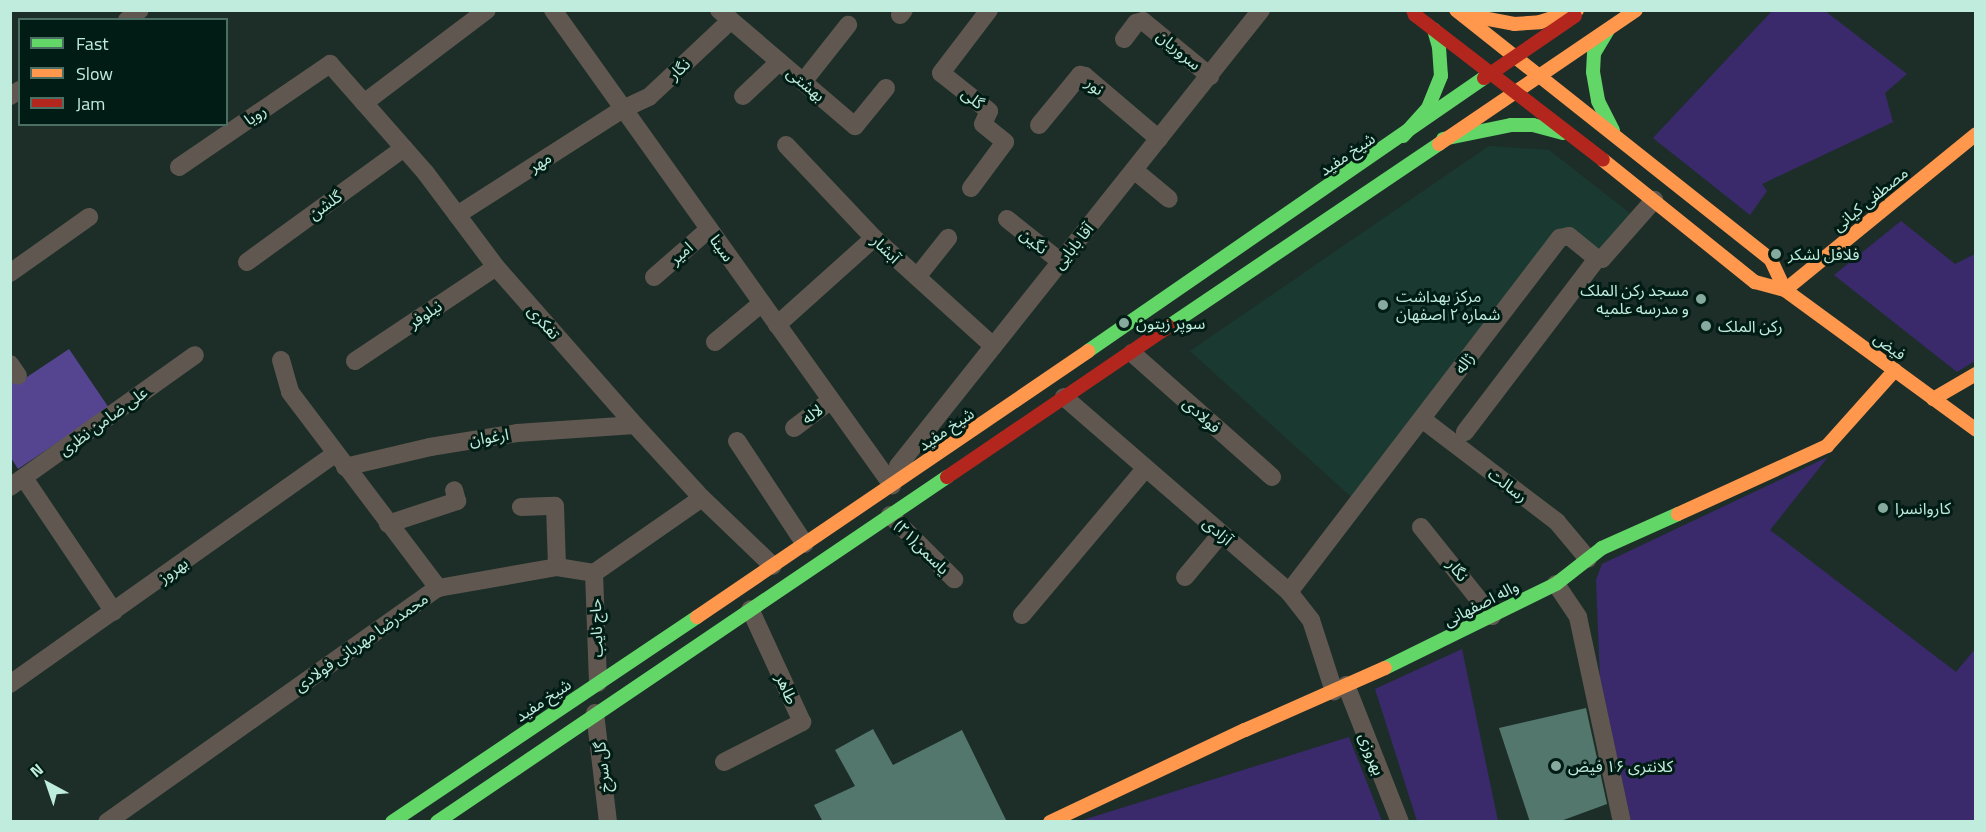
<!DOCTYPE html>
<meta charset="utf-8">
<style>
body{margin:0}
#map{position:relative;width:1986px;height:832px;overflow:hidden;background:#1d2e29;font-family:"Titillium Web","Noto Sans Arabic",sans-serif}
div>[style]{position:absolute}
.built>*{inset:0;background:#1a3a31}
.green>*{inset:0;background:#3a2a6c}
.forest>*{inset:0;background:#554590}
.building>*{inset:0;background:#53776d}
.street>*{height:18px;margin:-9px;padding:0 9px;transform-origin:9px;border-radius:9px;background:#605850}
.fast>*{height:14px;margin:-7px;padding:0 7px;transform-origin:7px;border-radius:7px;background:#63d668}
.slow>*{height:14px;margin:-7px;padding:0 7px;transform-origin:7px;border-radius:7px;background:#ff974d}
.jam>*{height:14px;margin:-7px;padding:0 7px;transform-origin:7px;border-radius:7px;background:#b3261e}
.dots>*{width:16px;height:16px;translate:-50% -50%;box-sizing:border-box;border:3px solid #001c14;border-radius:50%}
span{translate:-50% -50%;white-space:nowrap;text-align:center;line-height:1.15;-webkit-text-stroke:6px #001c14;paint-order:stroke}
.street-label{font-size:16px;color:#bfecdc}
.poi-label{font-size:16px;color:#bfecdc}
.left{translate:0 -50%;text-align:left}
.right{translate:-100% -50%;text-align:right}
.frame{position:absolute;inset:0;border:12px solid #bfecdc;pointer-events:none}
.legend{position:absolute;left:18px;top:18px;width:210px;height:108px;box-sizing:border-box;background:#001c14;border:2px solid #4c6f64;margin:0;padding:8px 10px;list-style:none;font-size:18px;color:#bfecdc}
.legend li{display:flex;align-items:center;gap:12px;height:30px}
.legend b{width:30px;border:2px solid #4c6f64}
.north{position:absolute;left:18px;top:754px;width:60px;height:60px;-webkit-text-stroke:4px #001c14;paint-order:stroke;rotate:320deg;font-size:16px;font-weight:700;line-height:24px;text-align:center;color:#bfecdc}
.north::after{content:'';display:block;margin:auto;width:21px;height:27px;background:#bfecdc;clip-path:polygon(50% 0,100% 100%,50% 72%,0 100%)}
</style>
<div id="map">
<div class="built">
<i style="clip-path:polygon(1489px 146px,1549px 150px,1636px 218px,1607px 256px,1569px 236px,1357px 502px,1190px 351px)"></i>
</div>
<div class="green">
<i style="clip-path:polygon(1772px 11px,1825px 11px,1907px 74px,1885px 93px,1893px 122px,1762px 184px,1767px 191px,1750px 215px,1653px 138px)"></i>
<i style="clip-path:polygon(1901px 221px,1955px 264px,1975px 254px,1975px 361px,1957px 372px,1834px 275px)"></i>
<i style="clip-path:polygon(1828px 457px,1770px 530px,1956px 672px,1975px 649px,1975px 821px,1631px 821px,1600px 679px,1596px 580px,1602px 564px)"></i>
<i style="clip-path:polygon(1462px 649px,1498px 821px,1417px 821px,1375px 689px)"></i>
<i style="clip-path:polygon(1349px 737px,1382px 821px,1084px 821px,1083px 820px)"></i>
</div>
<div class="forest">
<i style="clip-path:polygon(69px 349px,109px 408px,18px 469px,11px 458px,10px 373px,18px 383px)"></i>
</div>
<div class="building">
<i style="clip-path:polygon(1586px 708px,1607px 804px,1558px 822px,1530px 822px,1499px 728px)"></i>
<i style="clip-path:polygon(873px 729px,893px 765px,962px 730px,1007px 822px,823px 822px,814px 805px,855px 786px,835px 750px)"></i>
</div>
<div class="street">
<i style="left:553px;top:10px;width:584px;rotate:54.49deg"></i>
<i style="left:719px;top:10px;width:179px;rotate:40.5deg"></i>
<i style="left:855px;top:126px;width:49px;rotate:-50.8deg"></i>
<i style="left:900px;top:15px;width:6px;rotate:-51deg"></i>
<i style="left:127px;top:20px;width:16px;rotate:-38deg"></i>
<i style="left:1124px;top:39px;width:20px;rotate:-53deg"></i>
<i style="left:1136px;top:23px;width:7px;rotate:-16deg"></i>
<i style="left:1143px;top:21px;width:87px;rotate:39.4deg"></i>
<i style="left:803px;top:82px;width:73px;rotate:-51.7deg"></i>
<i style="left:10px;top:96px;width:12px;rotate:-31deg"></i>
<i style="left:743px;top:96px;width:50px;rotate:-43.4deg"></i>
<i style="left:364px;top:103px;width:154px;rotate:-37.1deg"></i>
<i style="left:1039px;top:125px;width:65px;rotate:-50.6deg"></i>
<i style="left:1080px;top:75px;width:5px;rotate:11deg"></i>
<i style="left:1085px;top:76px;width:97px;rotate:40.4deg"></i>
<i style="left:786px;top:145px;width:128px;rotate:46.6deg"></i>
<i style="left:874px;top:238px;width:161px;rotate:42.2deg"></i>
<i style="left:179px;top:167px;width:183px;rotate:-34.3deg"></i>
<i style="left:330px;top:64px;width:144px;rotate:48.7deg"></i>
<i style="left:425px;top:172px;width:119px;rotate:53.2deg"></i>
<i style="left:496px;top:267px;width:210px;rotate:48.7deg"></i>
<i style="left:635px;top:425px;width:99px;rotate:47.5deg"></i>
<i style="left:702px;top:498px;width:98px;rotate:43.8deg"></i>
<i style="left:1134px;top:170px;width:45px;rotate:39.6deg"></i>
<i style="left:971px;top:188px;width:57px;rotate:-53.5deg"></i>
<i style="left:1005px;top:142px;width:28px;rotate:-141deg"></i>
<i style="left:983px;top:124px;width:14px;rotate:-65deg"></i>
<i style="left:989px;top:111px;width:61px;rotate:-141.6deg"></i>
<i style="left:941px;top:73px;width:79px;rotate:-52.7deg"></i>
<i style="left:457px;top:215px;width:197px;rotate:-32.6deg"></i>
<i style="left:623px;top:109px;width:29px;rotate:-25deg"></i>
<i style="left:649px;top:97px;width:112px;rotate:-43.2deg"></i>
<i style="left:1007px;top:219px;width:69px;rotate:38.5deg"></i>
<i style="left:247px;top:262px;width:194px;rotate:-36deg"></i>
<i style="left:10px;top:273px;width:97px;rotate:-35.3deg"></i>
<i style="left:654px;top:277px;width:73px;rotate:-41.1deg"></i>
<i style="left:917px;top:277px;width:50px;rotate:-51.5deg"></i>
<i style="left:777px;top:325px;width:130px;rotate:-41.9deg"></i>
<i style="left:715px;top:342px;width:61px;rotate:-39.7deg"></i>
<i style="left:1132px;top:353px;width:187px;rotate:41.5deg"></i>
<i style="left:281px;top:360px;width:33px;rotate:74deg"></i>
<i style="left:290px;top:392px;width:246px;rotate:52.9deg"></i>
<i style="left:355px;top:361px;width:169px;rotate:-33.7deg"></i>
<i style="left:10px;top:364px;width:14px;rotate:56deg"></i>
<i style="left:1064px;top:397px;width:298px;rotate:40.9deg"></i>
<i style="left:1289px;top:592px;width:36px;rotate:52deg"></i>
<i style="left:1311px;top:620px;width:75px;rotate:72.1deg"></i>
<i style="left:1422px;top:419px;width:170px;rotate:37.3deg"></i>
<i style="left:1557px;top:522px;width:48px;rotate:50deg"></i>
<i style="left:794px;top:428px;width:46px;rotate:-37.1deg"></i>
<i style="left:1465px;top:432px;width:218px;rotate:-52.7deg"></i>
<i style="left:737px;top:441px;width:123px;rotate:56.6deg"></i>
<i style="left:345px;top:467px;width:87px;rotate:-13.2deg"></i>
<i style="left:430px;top:447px;width:88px;rotate:-9.1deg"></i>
<i style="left:517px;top:433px;width:118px;rotate:-3.9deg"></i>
<i style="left:24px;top:478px;width:161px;rotate:56.1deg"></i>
<i style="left:892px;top:485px;width:20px;rotate:-72deg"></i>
<i style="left:898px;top:466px;width:583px;rotate:-51.48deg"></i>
<i style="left:10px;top:487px;width:227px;rotate:-35.5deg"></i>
<i style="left:521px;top:507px;width:34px;rotate:-2deg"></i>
<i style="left:555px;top:506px;width:61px;rotate:88.1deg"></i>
<i style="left:890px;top:515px;width:91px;rotate:45deg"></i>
<i style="left:388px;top:524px;width:73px;rotate:-18.4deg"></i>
<i style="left:457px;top:501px;width:11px;rotate:-105deg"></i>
<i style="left:1421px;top:527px;width:114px;rotate:51.4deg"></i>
<i style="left:594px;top:573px;width:110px;rotate:87.9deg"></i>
<i style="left:1185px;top:577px;width:56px;rotate:-50.1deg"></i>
<i style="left:1556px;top:584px;width:40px;rotate:56deg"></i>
<i style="left:1578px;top:617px;width:210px;rotate:77.9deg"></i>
<i style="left:1289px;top:592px;width:446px;rotate:-52.6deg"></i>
<i style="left:1560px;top:238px;width:9px;rotate:-13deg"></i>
<i style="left:1569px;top:236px;width:36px;rotate:39deg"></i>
<i style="left:1597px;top:259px;width:5px"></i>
<i style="left:1602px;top:259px;width:79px;rotate:-48.6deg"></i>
<i style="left:1022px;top:615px;width:192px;rotate:-49.9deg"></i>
<i style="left:10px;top:684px;width:398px;rotate:-35.3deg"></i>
<i style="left:1346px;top:685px;width:147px;rotate:68.5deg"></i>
<i style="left:595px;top:713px;width:110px;rotate:83.2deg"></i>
<i style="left:724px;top:762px;width:88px;rotate:-27.1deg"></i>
<i style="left:802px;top:722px;width:124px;rotate:-114.7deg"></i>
<i style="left:107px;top:822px;width:405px;rotate:-35.3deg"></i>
<i style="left:438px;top:588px;width:121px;rotate:-10deg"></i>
<i style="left:557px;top:567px;width:37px;rotate:9deg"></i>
<i style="left:594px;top:573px;width:131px;rotate:-34.8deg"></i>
</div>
<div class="fast">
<i style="left:1608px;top:30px;width:27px;rotate:121deg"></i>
<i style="left:1594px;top:53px;width:19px;rotate:93deg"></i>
<i style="left:1593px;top:72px;width:29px;rotate:80deg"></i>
<i style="left:1598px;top:101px;width:33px;rotate:63deg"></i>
<i style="left:1403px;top:136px;width:38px;rotate:-48deg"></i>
<i style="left:1428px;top:108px;width:35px;rotate:-68deg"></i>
<i style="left:1441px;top:76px;width:29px;rotate:-94deg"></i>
<i style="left:1439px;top:47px;width:18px;rotate:-106deg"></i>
<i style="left:1443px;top:139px;width:69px;rotate:-11.6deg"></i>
<i style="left:1511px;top:125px;width:22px"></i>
<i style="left:1533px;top:125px;width:31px;rotate:15deg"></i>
<i style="left:1169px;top:326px;width:326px;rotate:-34deg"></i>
<i style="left:1088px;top:351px;width:481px;rotate:-34.6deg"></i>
<i style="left:1385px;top:668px;width:191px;rotate:-26.2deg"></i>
<i style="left:1556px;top:584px;width:58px;rotate:-38deg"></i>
<i style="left:1602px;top:548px;width:83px;rotate:-24.1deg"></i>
<i style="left:392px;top:822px;width:367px;rotate:-33.9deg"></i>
<i style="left:437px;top:822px;width:616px;rotate:-34.08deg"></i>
</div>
<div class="slow">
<i style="left:1456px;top:10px;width:402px;rotate:38.4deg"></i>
<i style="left:1771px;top:260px;width:33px;rotate:65deg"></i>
<i style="left:1467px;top:15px;width:48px;rotate:10.8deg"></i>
<i style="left:1514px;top:24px;width:26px;rotate:-4deg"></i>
<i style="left:1540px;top:22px;width:39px;rotate:-18deg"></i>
<i style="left:1439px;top:144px;width:238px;rotate:-34.2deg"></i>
<i style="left:1603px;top:160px;width:195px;rotate:38.8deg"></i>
<i style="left:1755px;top:282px;width:31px;rotate:15deg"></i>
<i style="left:1785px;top:290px;width:237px;rotate:36.2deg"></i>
<i style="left:1785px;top:290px;width:247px;rotate:-39.2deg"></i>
<i style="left:1933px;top:399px;width:50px;rotate:-30.2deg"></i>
<i style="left:1678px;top:514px;width:164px;rotate:-24.5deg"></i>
<i style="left:1827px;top:446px;width:102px;rotate:-48.2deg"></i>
<i style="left:697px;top:617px;width:473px;rotate:-34.2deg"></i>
<i style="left:1050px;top:822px;width:216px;rotate:-25.3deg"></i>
<i style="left:1245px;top:730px;width:153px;rotate:-23.9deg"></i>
</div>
<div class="jam">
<i style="left:1413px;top:10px;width:5px;rotate:68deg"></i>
<i style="left:1415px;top:15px;width:237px;rotate:37.6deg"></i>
<i style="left:1484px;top:78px;width:110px;rotate:-34.3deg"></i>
<i style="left:947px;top:477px;width:268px;rotate:-34.2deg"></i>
</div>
<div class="dots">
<i style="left:1776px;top:254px;background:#86aa9d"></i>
<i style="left:1701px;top:299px;background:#86aa9d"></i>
<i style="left:1383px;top:305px;background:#86aa9d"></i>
<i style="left:1124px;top:323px;background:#86aa9d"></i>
<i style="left:1706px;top:326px;background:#86aa9d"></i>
<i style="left:1883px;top:508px;background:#86aa9d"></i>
<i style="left:1556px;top:766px;background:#86aa9d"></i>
</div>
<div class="street-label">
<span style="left:1179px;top:50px;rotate:40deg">سروریان</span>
<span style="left:679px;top:69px;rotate:-43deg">نگار</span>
<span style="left:806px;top:84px;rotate:40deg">بهشتی</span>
<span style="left:1095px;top:86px;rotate:38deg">نور</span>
<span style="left:973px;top:98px;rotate:38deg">گلی</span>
<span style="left:255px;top:115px;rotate:-34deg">رویا</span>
<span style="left:1347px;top:154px;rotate:-34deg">شیخ مفید</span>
<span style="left:540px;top:162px;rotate:-33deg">مهر</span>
<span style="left:1870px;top:199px;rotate:-39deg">مصطفی کیانی</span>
<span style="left:325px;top:205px;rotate:-36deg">گلشن</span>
<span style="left:1034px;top:241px;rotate:39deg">نگین</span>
<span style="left:1073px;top:246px;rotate:-51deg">آقا بابایی</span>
<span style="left:722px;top:248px;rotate:54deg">سینا</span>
<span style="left:886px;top:249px;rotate:44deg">آبشار</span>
<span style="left:681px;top:253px;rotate:-41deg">امیر</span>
<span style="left:425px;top:314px;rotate:-34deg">نیلوفر</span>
<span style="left:544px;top:322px;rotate:49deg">تفکری</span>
<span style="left:1890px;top:346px;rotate:36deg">فیض</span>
<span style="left:1464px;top:363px;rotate:-53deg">ژاله</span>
<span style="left:812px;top:414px;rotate:-37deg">لاله</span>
<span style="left:1202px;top:415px;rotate:42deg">فولادی</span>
<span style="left:103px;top:421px;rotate:-36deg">علی ضامن نظری</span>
<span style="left:946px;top:429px;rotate:-34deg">شیخ مفید</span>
<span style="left:489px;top:437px;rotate:-9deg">ارغوان</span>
<span style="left:1508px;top:485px;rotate:37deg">رسالت</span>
<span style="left:1218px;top:531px;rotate:41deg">آزادی</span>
<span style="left:922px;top:547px;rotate:45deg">یاسمن(۲۱)</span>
<span style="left:173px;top:570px;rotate:-36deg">بهروز</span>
<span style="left:1458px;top:570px;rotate:52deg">نگار</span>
<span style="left:1481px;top:603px;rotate:-27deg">واله اصفهانی</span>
<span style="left:596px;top:628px;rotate:-92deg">حاج نایب</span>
<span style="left:361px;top:642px;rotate:-35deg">محمدرضا مهربانی فولادی</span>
<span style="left:787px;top:689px;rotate:66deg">طاهر</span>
<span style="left:543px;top:700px;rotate:-34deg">شیخ مفید</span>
<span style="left:1372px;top:754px;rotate:69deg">بهروزی</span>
<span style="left:602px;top:767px;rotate:-96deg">گل سرخ</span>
</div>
<div class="poi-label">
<span class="left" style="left:1788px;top:254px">فلافل لشکر</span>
<span class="right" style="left:1689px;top:299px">مسجد رکن الملک<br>و مدرسه علمیه</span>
<span class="left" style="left:1396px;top:305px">مرکز بهداشت<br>شماره ۲ اصفهان</span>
<span class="left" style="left:1136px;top:323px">سوپر زیتون</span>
<span class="left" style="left:1718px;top:326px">رکن الملک</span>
<span class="left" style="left:1895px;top:508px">کاروانسرا</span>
<span class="left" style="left:1568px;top:766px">کلانتری ۱۶ فیض</span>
</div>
<div class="frame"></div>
<ul class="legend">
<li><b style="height:8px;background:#63d668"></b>Fast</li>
<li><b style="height:8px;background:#ff974d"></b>Slow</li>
<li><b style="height:8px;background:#b3261e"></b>Jam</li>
</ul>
<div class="north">N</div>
</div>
